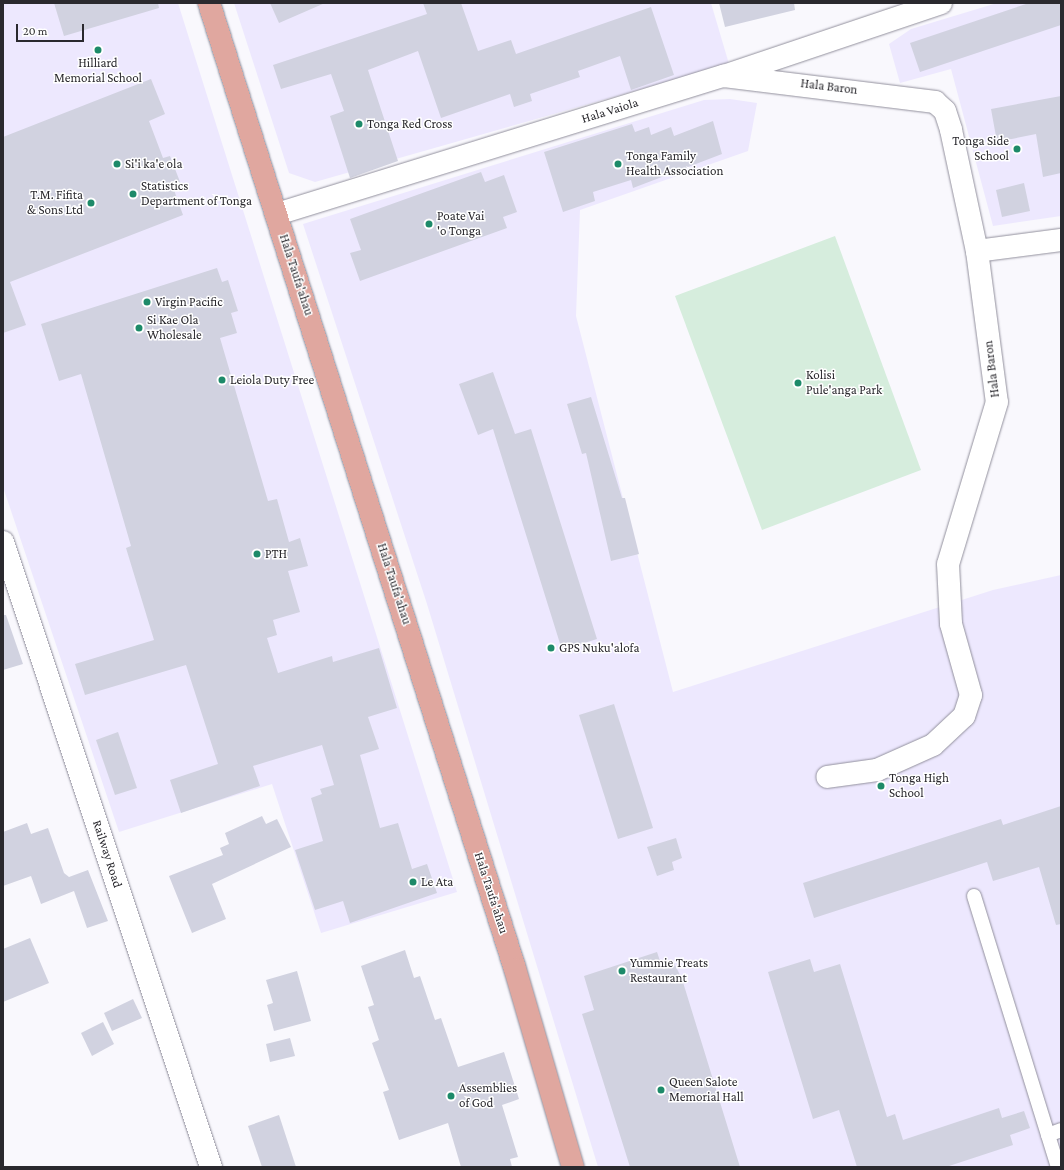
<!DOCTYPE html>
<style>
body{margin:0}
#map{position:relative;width:1064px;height:1170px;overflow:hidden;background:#f9f8fd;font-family:"Crimson Pro",serif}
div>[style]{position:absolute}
.built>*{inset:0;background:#ede8fe}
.green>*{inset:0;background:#d6eddd}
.building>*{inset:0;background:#d1d2e0}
.roads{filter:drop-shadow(0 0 1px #92909d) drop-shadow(0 0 1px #92909d)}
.service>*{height:14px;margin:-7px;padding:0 7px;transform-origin:7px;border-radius:7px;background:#fff}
.minor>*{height:22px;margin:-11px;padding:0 11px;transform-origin:11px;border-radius:11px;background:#fff}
.primary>*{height:22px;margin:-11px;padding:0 11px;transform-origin:11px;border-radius:11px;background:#e0a79f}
.dots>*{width:11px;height:11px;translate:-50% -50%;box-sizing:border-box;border:2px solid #fff;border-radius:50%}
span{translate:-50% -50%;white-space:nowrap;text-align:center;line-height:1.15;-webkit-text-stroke:3px #fff;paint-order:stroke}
.poi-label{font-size:13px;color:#2a292e}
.left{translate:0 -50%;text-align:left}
.right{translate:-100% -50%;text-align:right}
.street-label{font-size:13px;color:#2a292e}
.frame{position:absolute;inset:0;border:4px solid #2a292e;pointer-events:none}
.scale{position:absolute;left:16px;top:24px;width:68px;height:18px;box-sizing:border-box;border:2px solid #2a292e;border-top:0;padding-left:5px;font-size:12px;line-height:14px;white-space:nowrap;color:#2a292e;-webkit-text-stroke:3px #fff;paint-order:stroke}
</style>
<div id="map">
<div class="built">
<i style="clip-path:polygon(3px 3px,178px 3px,457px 892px,321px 933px,272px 784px,119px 832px,3px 487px)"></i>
<i style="clip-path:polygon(234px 3px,711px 3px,729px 64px,315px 182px,289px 173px)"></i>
<i style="clip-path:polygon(997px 3px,1061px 3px,1061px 216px,993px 226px,951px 69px,900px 83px,889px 44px,911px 29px)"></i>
<i style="clip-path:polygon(730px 99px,757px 103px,748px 151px,580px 210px,576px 316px,673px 692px,993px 590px,1061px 575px,1061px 1167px,598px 1167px,427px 604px,303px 224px,704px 100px)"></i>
</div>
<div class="green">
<i style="clip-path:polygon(835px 236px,921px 470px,762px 530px,675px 296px)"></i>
</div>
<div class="building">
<i style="clip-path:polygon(54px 3px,158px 3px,159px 8px,64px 36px)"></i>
<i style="clip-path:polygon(270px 3px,325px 3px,279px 23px)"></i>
<i style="clip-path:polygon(423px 3px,461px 3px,478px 51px,511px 40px,516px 54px,651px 7px,674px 75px,631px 90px,620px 56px,578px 71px,580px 77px,530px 94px,532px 101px,514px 107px,510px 94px,441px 118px,418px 51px,368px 70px,398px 161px,350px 178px,330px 116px,344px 111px,331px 74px,281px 89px,273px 65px,427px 14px)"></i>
<i style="clip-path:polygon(719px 3px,794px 3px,795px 10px,725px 27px)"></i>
<i style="clip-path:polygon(1029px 3px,1061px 3px,1061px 25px,920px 72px,910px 43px)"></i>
<i style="clip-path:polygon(151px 79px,165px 114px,149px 121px,163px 158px,170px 156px,182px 187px,174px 190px,183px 215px,10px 282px,26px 325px,3px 333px,3px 137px)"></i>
<i style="clip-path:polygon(1061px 96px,1061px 173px,1043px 177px,1036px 134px,997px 142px,991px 109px)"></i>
<i style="clip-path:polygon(713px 121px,722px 154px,633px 188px,631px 180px,593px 192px,595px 201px,563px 212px,544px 152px,632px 124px,635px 132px,649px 127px,651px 135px,671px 127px,674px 136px)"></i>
<i style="clip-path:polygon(481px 172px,485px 182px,504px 175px,517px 212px,503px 217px,507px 228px,360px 281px,350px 253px,361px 250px,350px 219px)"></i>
<i style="clip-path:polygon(1024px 183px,1030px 211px,1002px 217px,996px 190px)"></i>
<i style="clip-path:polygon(217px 268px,222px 282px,228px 280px,238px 311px,231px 313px,237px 333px,220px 338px,268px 501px,277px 499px,289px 542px,300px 538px,308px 566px,288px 571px,300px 612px,273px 620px,277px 635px,267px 638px,278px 673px,332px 656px,333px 662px,379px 648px,397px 708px,368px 717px,379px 749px,360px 755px,380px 828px,398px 823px,412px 869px,427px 864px,437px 893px,350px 923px,343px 901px,315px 910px,295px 850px,323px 841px,311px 798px,322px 794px,320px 789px,334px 785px,322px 745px,253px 766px,260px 786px,181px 813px,170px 780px,218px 764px,186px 665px,85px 695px,75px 664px,154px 640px,126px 548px,131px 546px,81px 374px,59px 381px,41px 324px)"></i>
<i style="clip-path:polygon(493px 372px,515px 434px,531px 429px,597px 639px,562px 650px,493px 429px,478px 435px,459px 384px)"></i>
<i style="clip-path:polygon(591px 397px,622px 498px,625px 498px,639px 554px,611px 561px,586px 453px,582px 454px,567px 404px)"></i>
<i style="clip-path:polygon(3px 615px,6px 615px,23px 664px,3px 670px)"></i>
<i style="clip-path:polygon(614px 704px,653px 828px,618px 839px,579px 715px)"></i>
<i style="clip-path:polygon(118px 732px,137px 788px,115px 795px,96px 740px)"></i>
<i style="clip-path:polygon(1061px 806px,1061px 924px,1056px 925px,1039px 867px,993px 881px,987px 862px,814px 918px,803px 883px,1001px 819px,1003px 825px)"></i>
<i style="clip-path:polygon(262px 816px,266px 824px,277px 819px,291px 847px,212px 884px,226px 919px,192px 933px,169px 876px,223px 855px,220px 848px,229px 844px,225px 833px)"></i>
<i style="clip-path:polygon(27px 823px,31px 834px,48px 828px,64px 873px,69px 877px,88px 870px,108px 921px,87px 928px,74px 891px,41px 904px,31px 876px,3px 886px,3px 832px)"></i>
<i style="clip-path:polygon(676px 838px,682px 858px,672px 862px,674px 870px,657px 876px,647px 847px)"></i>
<i style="clip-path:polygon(30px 938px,49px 983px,3px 1002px,3px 949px)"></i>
<i style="clip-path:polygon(405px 950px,414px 978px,420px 976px,435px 1020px,441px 1018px,458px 1067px,504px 1052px,519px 1099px,502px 1105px,518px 1157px,510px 1159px,512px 1167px,461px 1167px,448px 1123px,399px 1140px,383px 1092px,389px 1090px,372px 1043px,379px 1040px,368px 1007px,374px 1005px,361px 966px)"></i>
<i style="clip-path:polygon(657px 952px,662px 967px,674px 963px,682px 979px,740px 1167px,630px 1167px,582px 1014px,594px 1010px,584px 976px)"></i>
<i style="clip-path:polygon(810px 959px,814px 972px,840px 964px,887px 1117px,895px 1114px,903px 1140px,999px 1108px,1002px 1118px,1024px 1111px,1030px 1128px,1010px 1135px,1013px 1145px,946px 1167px,857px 1167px,839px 1110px,813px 1119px,768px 972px)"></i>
<i style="clip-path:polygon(297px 971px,311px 1021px,274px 1031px,267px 1005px,273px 1003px,266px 980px)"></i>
<i style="clip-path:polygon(133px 999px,142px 1018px,112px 1031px,104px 1013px)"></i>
<i style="clip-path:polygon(103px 1022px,114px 1044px,92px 1056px,81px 1033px)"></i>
<i style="clip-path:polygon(290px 1038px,295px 1056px,270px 1062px,266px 1044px)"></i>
<i style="clip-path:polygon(279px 1115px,296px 1167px,262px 1167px,248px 1126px)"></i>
</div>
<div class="roads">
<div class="service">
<i style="left:974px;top:896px;width:284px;rotate:72.8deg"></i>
<i style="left:1048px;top:1135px;width:14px;rotate:-21deg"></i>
</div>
<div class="minor">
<i style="left:724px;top:76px;width:213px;rotate:7deg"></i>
<i style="left:935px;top:102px;width:13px;rotate:42deg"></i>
<i style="left:945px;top:111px;width:20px;rotate:72deg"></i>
<i style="left:951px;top:130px;width:124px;rotate:77.9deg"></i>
<i style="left:977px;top:251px;width:152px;rotate:82.5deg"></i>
<i style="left:997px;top:402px;width:169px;rotate:106.8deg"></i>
<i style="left:948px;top:564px;width:60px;rotate:87.1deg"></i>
<i style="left:951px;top:624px;width:74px;rotate:74.3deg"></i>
<i style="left:971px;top:695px;width:22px;rotate:108deg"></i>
<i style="left:964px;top:716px;width:42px;rotate:136.9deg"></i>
<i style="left:933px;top:745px;width:61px;rotate:155.9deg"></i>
<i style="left:877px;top:770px;width:50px;rotate:172deg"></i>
<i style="left:277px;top:214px;width:468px;rotate:-17.2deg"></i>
<i style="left:724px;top:76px;width:229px;rotate:-18.6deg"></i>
<i style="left:977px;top:251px;width:85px;rotate:-7.5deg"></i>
<i style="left:3px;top:542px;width:659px;rotate:71.59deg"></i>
</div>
<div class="primary">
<i style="left:209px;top:3px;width:1013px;rotate:72.42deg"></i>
<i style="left:515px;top:969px;width:206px;rotate:73.7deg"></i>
</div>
</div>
<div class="dots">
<i style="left:98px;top:50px;background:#1d8a69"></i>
<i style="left:359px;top:124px;background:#1d8a69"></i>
<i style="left:1017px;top:149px;background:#1d8a69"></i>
<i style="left:117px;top:164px;background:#1d8a69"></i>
<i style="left:618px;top:164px;background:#1d8a69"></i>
<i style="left:133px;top:194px;background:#1d8a69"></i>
<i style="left:91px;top:203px;background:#1d8a69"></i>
<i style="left:429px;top:224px;background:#1d8a69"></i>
<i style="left:147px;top:302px;background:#1d8a69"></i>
<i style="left:139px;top:328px;background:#1d8a69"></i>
<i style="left:222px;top:380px;background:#1d8a69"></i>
<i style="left:798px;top:383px;background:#1d8a69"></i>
<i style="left:257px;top:554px;background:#1d8a69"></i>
<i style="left:551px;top:648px;background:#1d8a69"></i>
<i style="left:881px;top:786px;background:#1d8a69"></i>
<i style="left:413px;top:882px;background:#1d8a69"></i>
<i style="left:622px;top:971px;background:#1d8a69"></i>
<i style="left:661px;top:1090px;background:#1d8a69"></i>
<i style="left:451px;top:1096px;background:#1d8a69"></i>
</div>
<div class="poi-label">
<span style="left:98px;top:71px">Hilliard<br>Memorial School</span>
<span class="left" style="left:367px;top:124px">Tonga Red Cross</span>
<span class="right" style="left:1009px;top:149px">Tonga Side<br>School</span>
<span class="left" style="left:626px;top:164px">Tonga Family<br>Health Association</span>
<span class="left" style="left:125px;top:164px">Si'i ka'e ola</span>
<span class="left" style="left:141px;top:194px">Statistics<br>Department of Tonga</span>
<span class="right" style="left:83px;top:203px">T.M. Fifita<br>&amp; Sons Ltd</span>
<span class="left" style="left:437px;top:224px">Poate Vai<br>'o Tonga</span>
<span class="left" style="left:155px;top:302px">Virgin Pacific</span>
<span class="left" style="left:147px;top:328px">Si Kae Ola<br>Wholesale</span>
<span class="left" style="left:806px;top:383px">Kolisi<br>Pule'anga Park</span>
<span class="left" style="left:230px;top:380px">Leiola Duty Free</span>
<span class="left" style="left:265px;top:554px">PTH</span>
<span class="left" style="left:559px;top:648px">GPS Nuku'alofa</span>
<span class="left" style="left:889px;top:786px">Tonga High<br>School</span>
<span class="left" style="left:421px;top:882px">Le Ata</span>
<span class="left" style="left:630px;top:971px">Yummie Treats<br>Restaurant</span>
<span class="left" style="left:669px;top:1090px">Queen Salote<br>Memorial Hall</span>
<span class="left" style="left:459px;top:1096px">Assemblies<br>of God</span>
</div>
<div class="street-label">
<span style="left:829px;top:87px;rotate:7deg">Hala Baron</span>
<span style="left:610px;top:111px;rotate:-17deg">Hala Vaiola</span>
<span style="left:296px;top:275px;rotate:72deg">Hala Taufa'ahau</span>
<span style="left:992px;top:369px;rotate:-97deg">Hala Baron</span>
<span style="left:394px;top:584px;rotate:72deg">Hala Taufa'ahau</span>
<span style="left:107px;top:854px;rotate:72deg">Railway Road</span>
<span style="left:491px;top:893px;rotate:72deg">Hala Taufa'ahau</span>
</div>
<div class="frame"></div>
<div class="scale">20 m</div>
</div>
